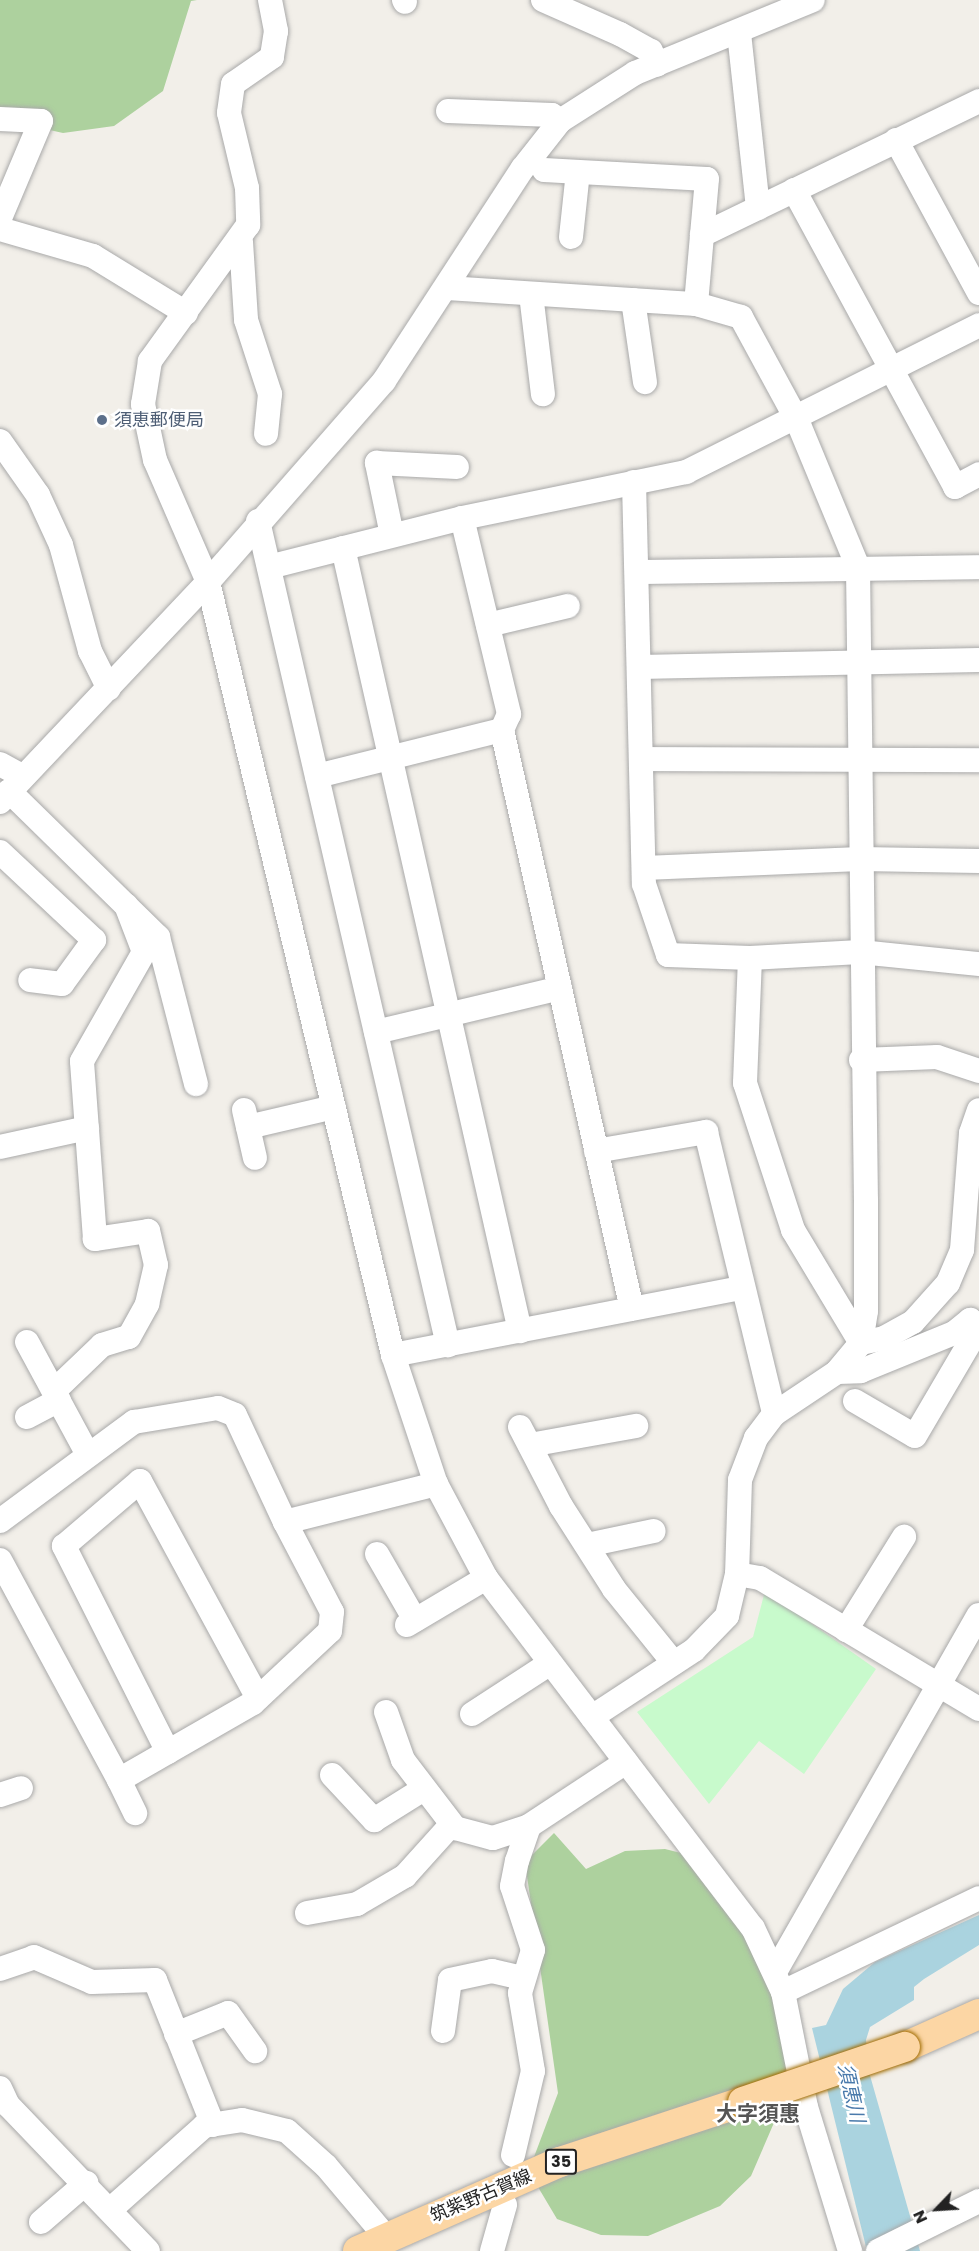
<!DOCTYPE html>
<meta charset="utf-8">
<style>
body{margin:0}
#map{position:relative;width:979px;height:2251px;overflow:hidden;background:#f2efe9;font-family:Poppins,"Noto Sans JP",sans-serif}
div>[style]{position:absolute}
.forest>*{inset:0;background:#add19e}
.park>*{inset:0;background:#c8facc}
.water>*{inset:0;background:#aad3df}
.roads{filter:drop-shadow(0 0 2px #a9a9a9) drop-shadow(0 0 2px #a9a9a9)}
.minor>*{height:24px;margin:-12px;padding:0 12px;transform-origin:12px;border-radius:12px;background:#fff}
.major>*{height:30px;margin:-15px;padding:0 15px;transform-origin:15px;border-radius:15px;background:#fcd6a4}
.bridges{filter:drop-shadow(0 0 2px #a06b00) drop-shadow(0 0 2px #a06b00)}
.major-bridge>*{height:30px;margin:-15px;padding:0 15px;transform-origin:15px;border-radius:15px;background:#fcd6a4}
.dots>*{width:16px;height:16px;translate:-50% -50%;box-sizing:border-box;border:3px solid #fff;border-radius:50%}
span{translate:-50% -50%;white-space:nowrap;text-align:center;line-height:1.15;-webkit-text-stroke:5px #fff;paint-order:stroke}
.shield-label span{padding:2px 4px;background:#fff;border:2px solid;border-radius:4px;-webkit-text-stroke-width:0}
.shield-label{font-size:16px;color:#222;font-weight:700}
.service-label{font-size:18px;color:#4e5e75}
.left{translate:0 -50%;text-align:left}
.street-label{font-size:18px;color:#222}
.water-label{font-size:20px;color:#4a7aab;font-style:italic}
.quarter-label{font-size:21px;color:#555;font-weight:700}
.north{position:absolute;left:907px;top:2179px;width:60px;height:60px;-webkit-text-stroke:4px #fff;paint-order:stroke;rotate:245deg;font-size:16px;font-weight:700;line-height:24px;text-align:center;color:#222}
.north::after{content:'';display:block;margin:auto;width:21px;height:27px;background:#222;clip-path:polygon(50% 0,100% 100%,50% 72%,0 100%)}
</style>
<div id="map">
<div class="forest">
<i style="clip-path:polygon(0 0,197px 0,191px 1px,163px 91px,114px 126px,63px 133px,0 119px)"></i>
<i style="clip-path:polygon(554px 1833px,586px 1869px,625px 1851px,665px 1849px,689px 1855px,703px 1867px,758px 1959px,788px 2032px,792px 2081px,751px 2176px,720px 2206px,648px 2236px,601px 2235px,557px 2219px,535px 2182px,534px 2157px,558px 2093px,525px 1862px)"></i>
</div>
<div class="park">
<i style="clip-path:polygon(765px 1591px,876px 1669px,804px 1774px,759px 1741px,709px 1804px,637px 1712px,753px 1637px)"></i>
</div>
<div class="water">
<i style="clip-path:polygon(979px 1915px,979px 1945px,924px 1979px,914px 1987px,914px 2000px,870px 2027px,866px 2040px,869px 2072px,920px 2251px,867px 2251px,812px 2028px,826px 2025px,843px 1989px,875px 1962px)"></i>
</div>
<div class="roads">
<div class="minor">
<i style="left:270px;top:0;width:32px;rotate:79deg"></i>
<i style="left:276px;top:31px;width:26px;rotate:99deg"></i>
<i style="left:272px;top:57px;width:47px;rotate:145.3deg"></i>
<i style="left:233px;top:84px;width:29px;rotate:98deg"></i>
<i style="left:229px;top:113px;width:77px;rotate:76.5deg"></i>
<i style="left:247px;top:188px;width:37px;rotate:88deg"></i>
<i style="left:248px;top:225px;width:168px;rotate:125.8deg"></i>
<i style="left:150px;top:361px;width:44px;rotate:99.2deg"></i>
<i style="left:143px;top:404px;width:57px;rotate:77.9deg"></i>
<i style="left:155px;top:460px;width:133px;rotate:66.5deg"></i>
<i style="left:208px;top:582px;width:795px;rotate:76.54deg"></i>
<i style="left:393px;top:1355px;width:136px;rotate:71.6deg"></i>
<i style="left:436px;top:1484px;width:106px;rotate:62deg"></i>
<i style="left:486px;top:1578px;width:440px;rotate:52.7deg"></i>
<i style="left:753px;top:1928px;width:71px;rotate:64.9deg"></i>
<i style="left:783px;top:1992px;width:117px;rotate:78.7deg"></i>
<i style="left:806px;top:2107px;width:151px;rotate:73deg"></i>
<i style="left:404px;top:0;width:2px;rotate:63deg"></i>
<i style="left:543px;top:0;width:84px;rotate:23.8deg"></i>
<i style="left:620px;top:34px;width:35px;rotate:29deg"></i>
<i style="left:651px;top:51px;width:15px;rotate:67deg"></i>
<i style="left:739px;top:33px;width:176px;rotate:83.8deg"></i>
<i style="left:448px;top:111px;width:104px;rotate:2.2deg"></i>
<i style="left:552px;top:115px;width:10px;rotate:37deg"></i>
<i style="left:0;top:119px;width:41px;rotate:2.8deg"></i>
<i style="left:41px;top:121px;width:105px;rotate:112.9deg"></i>
<i style="left:896px;top:140px;width:174px;rotate:61.5deg"></i>
<i style="left:544px;top:170px;width:163px;rotate:3.2deg"></i>
<i style="left:707px;top:179px;width:56px;rotate:95.1deg"></i>
<i style="left:794px;top:190px;width:338px;rotate:61.5deg"></i>
<i style="left:955px;top:487px;width:27px;rotate:-28deg"></i>
<i style="left:0;top:229px;width:97px;rotate:16.2deg"></i>
<i style="left:93px;top:256px;width:109px;rotate:31.5deg"></i>
<i style="left:571px;top:237px;width:65px;rotate:-83.9deg"></i>
<i style="left:241px;top:242px;width:78px;rotate:86.3deg"></i>
<i style="left:246px;top:320px;width:78px;rotate:72deg"></i>
<i style="left:270px;top:394px;width:40px;rotate:95.7deg"></i>
<i style="left:447px;top:288px;width:250px;rotate:3.7deg"></i>
<i style="left:696px;top:304px;width:47px;rotate:16.1deg"></i>
<i style="left:741px;top:317px;width:117px;rotate:61.5deg"></i>
<i style="left:797px;top:420px;width:159px;rotate:67.5deg"></i>
<i style="left:858px;top:567px;width:633px;rotate:89.28deg"></i>
<i style="left:866px;top:1200px;width:111px;rotate:90deg"></i>
<i style="left:866px;top:1311px;width:32px;rotate:99deg"></i>
<i style="left:861px;top:1343px;width:38px;rotate:130deg"></i>
<i style="left:837px;top:1372px;width:76px;rotate:146.3deg"></i>
<i style="left:774px;top:1414px;width:30px;rotate:127deg"></i>
<i style="left:756px;top:1438px;width:45px;rotate:110.9deg"></i>
<i style="left:740px;top:1480px;width:94px;rotate:91.8deg"></i>
<i style="left:737px;top:1574px;width:43px;rotate:103.4deg"></i>
<i style="left:727px;top:1616px;width:47px;rotate:134.1deg"></i>
<i style="left:694px;top:1650px;width:122px;rotate:146.7deg"></i>
<i style="left:531px;top:294px;width:101px;rotate:83.2deg"></i>
<i style="left:633px;top:300px;width:83px;rotate:81.7deg"></i>
<i style="left:696px;top:304px;width:69px;rotate:-85deg"></i>
<i style="left:702px;top:235px;width:308px;rotate:-25.8deg"></i>
<i style="left:0;top:441px;width:66px;rotate:54.9deg"></i>
<i style="left:38px;top:495px;width:55px;rotate:65.3deg"></i>
<i style="left:61px;top:545px;width:110px;rotate:74.7deg"></i>
<i style="left:90px;top:651px;width:42px;rotate:63.4deg"></i>
<i style="left:634px;top:482px;width:402px;rotate:88.6deg"></i>
<i style="left:644px;top:884px;width:75px;rotate:71.3deg"></i>
<i style="left:668px;top:955px;width:82px;rotate:2.1deg"></i>
<i style="left:750px;top:958px;width:110px;rotate:-3.1deg"></i>
<i style="left:860px;top:952px;width:120px;rotate:5.8deg"></i>
<i style="left:462px;top:518px;width:202px;rotate:76.5deg"></i>
<i style="left:509px;top:714px;width:17px;rotate:114deg"></i>
<i style="left:502px;top:730px;width:593px;rotate:77.35deg"></i>
<i style="left:258px;top:521px;width:846px;rotate:77.02deg"></i>
<i style="left:392px;top:535px;width:74px;rotate:-101.8deg"></i>
<i style="left:377px;top:463px;width:80px;rotate:2.9deg"></i>
<i style="left:343px;top:548px;width:803px;rotate:77.26deg"></i>
<i style="left:269px;top:567px;width:199px;rotate:-14.2deg"></i>
<i style="left:462px;top:518px;width:229px;rotate:-11.6deg"></i>
<i style="left:686px;top:472px;width:328px;rotate:-26.6deg"></i>
<i style="left:637px;top:572px;width:342px;rotate:-0.8deg"></i>
<i style="left:488px;top:625px;width:82px;rotate:-13.4deg"></i>
<i style="left:639px;top:667px;width:340px;rotate:-1.2deg"></i>
<i style="left:641px;top:759px;width:338px;rotate:0.2deg"></i>
<i style="left:0;top:764px;width:25px;rotate:29deg"></i>
<i style="left:317px;top:776px;width:191px;rotate:-14deg"></i>
<i style="left:9px;top:791px;width:209px;rotate:44.4deg"></i>
<i style="left:158px;top:937px;width:152px;rotate:75.5deg"></i>
<i style="left:0;top:802px;width:303px;rotate:-46.6deg"></i>
<i style="left:208px;top:582px;width:267px;rotate:-48.8deg"></i>
<i style="left:384px;top:381px;width:254px;rotate:-56.9deg"></i>
<i style="left:523px;top:168px;width:60px;rotate:-51.8deg"></i>
<i style="left:560px;top:121px;width:89px;rotate:-32.6deg"></i>
<i style="left:635px;top:73px;width:192px;rotate:-22.3deg"></i>
<i style="left:0;top:852px;width:129px;rotate:43.1deg"></i>
<i style="left:94px;top:940px;width:54px;rotate:126deg"></i>
<i style="left:62px;top:984px;width:32px;rotate:-173deg"></i>
<i style="left:644px;top:868px;width:216px;rotate:-2.4deg"></i>
<i style="left:860px;top:859px;width:119px;rotate:1deg"></i>
<i style="left:750px;top:958px;width:125px;rotate:92.3deg"></i>
<i style="left:745px;top:1083px;width:155px;rotate:71.9deg"></i>
<i style="left:793px;top:1230px;width:132px;rotate:59deg"></i>
<i style="left:376px;top:1032px;width:189px;rotate:-13.4deg"></i>
<i style="left:861px;top:1060px;width:76px;rotate:-2.3deg"></i>
<i style="left:937px;top:1057px;width:44px;rotate:18.4deg"></i>
<i style="left:244px;top:1110px;width:49px;rotate:77.1deg"></i>
<i style="left:248px;top:1127px;width:88px;rotate:-13.1deg"></i>
<i style="left:0;top:1147px;width:89px;rotate:-12.3deg"></i>
<i style="left:596px;top:1151px;width:112px;rotate:-9.8deg"></i>
<i style="left:706px;top:1132px;width:290px;rotate:76.4deg"></i>
<i style="left:27px;top:1342px;width:126px;rotate:61.6deg"></i>
<i style="left:861px;top:1343px;width:24px;rotate:-12deg"></i>
<i style="left:884px;top:1338px;width:33px;rotate:-29deg"></i>
<i style="left:913px;top:1322px;width:52px;rotate:-48.1deg"></i>
<i style="left:948px;top:1283px;width:36px;rotate:-67deg"></i>
<i style="left:962px;top:1250px;width:117px;rotate:-85.6deg"></i>
<i style="left:971px;top:1133px;width:24px;rotate:-71deg"></i>
<i style="left:393px;top:1355px;width:354px;rotate:-10.9deg"></i>
<i style="left:837px;top:1372px;width:24px;rotate:-2deg"></i>
<i style="left:861px;top:1371px;width:100px;rotate:-22.2deg"></i>
<i style="left:954px;top:1333px;width:21px;rotate:-39deg"></i>
<i style="left:970px;top:1320px;width:11px;rotate:34deg"></i>
<i style="left:54px;top:1391px;width:66px;rotate:-43.8deg"></i>
<i style="left:102px;top:1345px;width:28px;rotate:-17deg"></i>
<i style="left:129px;top:1337px;width:38px;rotate:-61deg"></i>
<i style="left:147px;top:1304px;width:40px;rotate:-77deg"></i>
<i style="left:156px;top:1265px;width:35px;rotate:-103deg"></i>
<i style="left:148px;top:1231px;width:54px;rotate:171.4deg"></i>
<i style="left:95px;top:1239px;width:178px;rotate:-94.2deg"></i>
<i style="left:82px;top:1061px;width:125px;rotate:-60.4deg"></i>
<i style="left:144px;top:952px;width:50px;rotate:-111deg"></i>
<i style="left:855px;top:1401px;width:69px;rotate:30.3deg"></i>
<i style="left:915px;top:1436px;width:126px;rotate:-59.6deg"></i>
<i style="left:27px;top:1417px;width:36px;rotate:-28deg"></i>
<i style="left:520px;top:1427px;width:89px;rotate:62.6deg"></i>
<i style="left:561px;top:1506px;width:98px;rotate:57.4deg"></i>
<i style="left:614px;top:1589px;width:95px;rotate:51deg"></i>
<i style="left:530px;top:1445px;width:108px;rotate:-10.2deg"></i>
<i style="left:0;top:1521px;width:167px;rotate:-36.5deg"></i>
<i style="left:134px;top:1422px;width:85px;rotate:-9.5deg"></i>
<i style="left:218px;top:1408px;width:18px;rotate:22deg"></i>
<i style="left:235px;top:1415px;width:118px;rotate:65deg"></i>
<i style="left:285px;top:1522px;width:156px;rotate:-14.1deg"></i>
<i style="left:587px;top:1545px;width:68px;rotate:-11.8deg"></i>
<i style="left:377px;top:1554px;width:76px;rotate:60.1deg"></i>
<i style="left:0;top:1560px;width:250px;rotate:61.6deg"></i>
<i style="left:119px;top:1780px;width:155px;rotate:-29.9deg"></i>
<i style="left:253px;top:1703px;width:105px;rotate:-43.1deg"></i>
<i style="left:330px;top:1631px;width:19px;rotate:-84deg"></i>
<i style="left:332px;top:1612px;width:102px;rotate:-117.6deg"></i>
<i style="left:737px;top:1574px;width:23px;rotate:10deg"></i>
<i style="left:760px;top:1578px;width:255px;rotate:30.9deg"></i>
<i style="left:407px;top:1625px;width:92px;rotate:-30.7deg"></i>
<i style="left:846px;top:1630px;width:110px;rotate:-58.1deg"></i>
<i style="left:386px;top:1712px;width:51px;rotate:70.5deg"></i>
<i style="left:403px;top:1760px;width:86px;rotate:52.6deg"></i>
<i style="left:455px;top:1828px;width:39px;rotate:15deg"></i>
<i style="left:493px;top:1838px;width:38px;rotate:-18deg"></i>
<i style="left:472px;top:1714px;width:92px;rotate:-33deg"></i>
<i style="left:168px;top:1752px;width:231px;rotate:-116.8deg"></i>
<i style="left:64px;top:1546px;width:100px;rotate:-40.5deg"></i>
<i style="left:140px;top:1481px;width:247px;rotate:61.5deg"></i>
<i style="left:332px;top:1775px;width:62px;rotate:47deg"></i>
<i style="left:374px;top:1820px;width:57px;rotate:-32deg"></i>
<i style="left:119px;top:1780px;width:37px;rotate:64deg"></i>
<i style="left:0;top:1795px;width:22px;rotate:-18deg"></i>
<i style="left:307px;top:1913px;width:51px;rotate:-10.2deg"></i>
<i style="left:357px;top:1904px;width:56px;rotate:-30.3deg"></i>
<i style="left:405px;top:1876px;width:69px;rotate:-48deg"></i>
<i style="left:0;top:1969px;width:36px;rotate:-19deg"></i>
<i style="left:34px;top:1957px;width:63px;rotate:23.3deg"></i>
<i style="left:92px;top:1982px;width:63px;rotate:-1.8deg"></i>
<i style="left:155px;top:1980px;width:156px;rotate:68.2deg"></i>
<i style="left:775px;top:1972px;width:411px;rotate:-60.3deg"></i>
<i style="left:783px;top:1992px;width:217px;rotate:-25.6deg"></i>
<i style="left:443px;top:2031px;width:51px;rotate:-82.2deg"></i>
<i style="left:450px;top:1980px;width:43px;rotate:-12.1deg"></i>
<i style="left:492px;top:1971px;width:31px;rotate:13deg"></i>
<i style="left:176px;top:2034px;width:56px;rotate:-22deg"></i>
<i style="left:228px;top:2013px;width:47px;rotate:54.6deg"></i>
<i style="left:0;top:2088px;width:19px;rotate:65deg"></i>
<i style="left:8px;top:2105px;width:202px;rotate:46.2deg"></i>
<i style="left:513px;top:2155px;width:86px;rotate:-76.6deg"></i>
<i style="left:533px;top:2071px;width:79px;rotate:-99.5deg"></i>
<i style="left:520px;top:1993px;width:45px;rotate:-73.2deg"></i>
<i style="left:533px;top:1950px;width:67px;rotate:-108.2deg"></i>
<i style="left:512px;top:1886px;width:25px;rotate:-79deg"></i>
<i style="left:517px;top:1861px;width:37px;rotate:-71deg"></i>
<i style="left:529px;top:1826px;width:116px;rotate:-33.4deg"></i>
<i style="left:111px;top:2209px;width:125px;rotate:-41.7deg"></i>
<i style="left:204px;top:2126px;width:38px;rotate:-9deg"></i>
<i style="left:242px;top:2120px;width:46px;rotate:13.7deg"></i>
<i style="left:287px;top:2131px;width:52px;rotate:41.9deg"></i>
<i style="left:326px;top:2166px;width:93px;rotate:49.8deg"></i>
<i style="left:41px;top:2222px;width:60px;rotate:-40.9deg"></i>
<i style="left:492px;top:2251px;width:48px;rotate:-74.2deg"></i>
<i style="left:878px;top:2251px;width:113px;rotate:-26.3deg"></i>
</div>
<div class="major">
<i style="left:905px;top:2047px;width:81px;rotate:-24deg"></i>
<i style="left:358px;top:2251px;width:221px;rotate:-23.8deg"></i>
<i style="left:560px;top:2162px;width:193px;rotate:-18.2deg"></i>
</div>
</div>
<div class="bridges">
<div class="major-bridge">
<i style="left:743px;top:2102px;width:171px;rotate:-18.8deg"></i>
</div>
</div>
<div class="dots">
<i style="left:102px;top:420px;background:#5c6f8a"></i>
</div>
<div class="shield-label">
<span style="left:561px;top:2162px">35</span>
</div>
<div class="service-label">
<span class="left" style="left:114px;top:420px">須恵郵便局</span>
</div>
<div class="street-label">
<span style="left:481px;top:2196px;rotate:-23deg">筑紫野古賀線</span>
</div>
<div class="water-label">
<span style="left:851px;top:2093px;rotate:77deg">須恵川</span>
</div>
<div class="quarter-label">
<span style="left:758px;top:2114px">大字須惠</span>
</div>
<div class="north">N</div>
</div>
